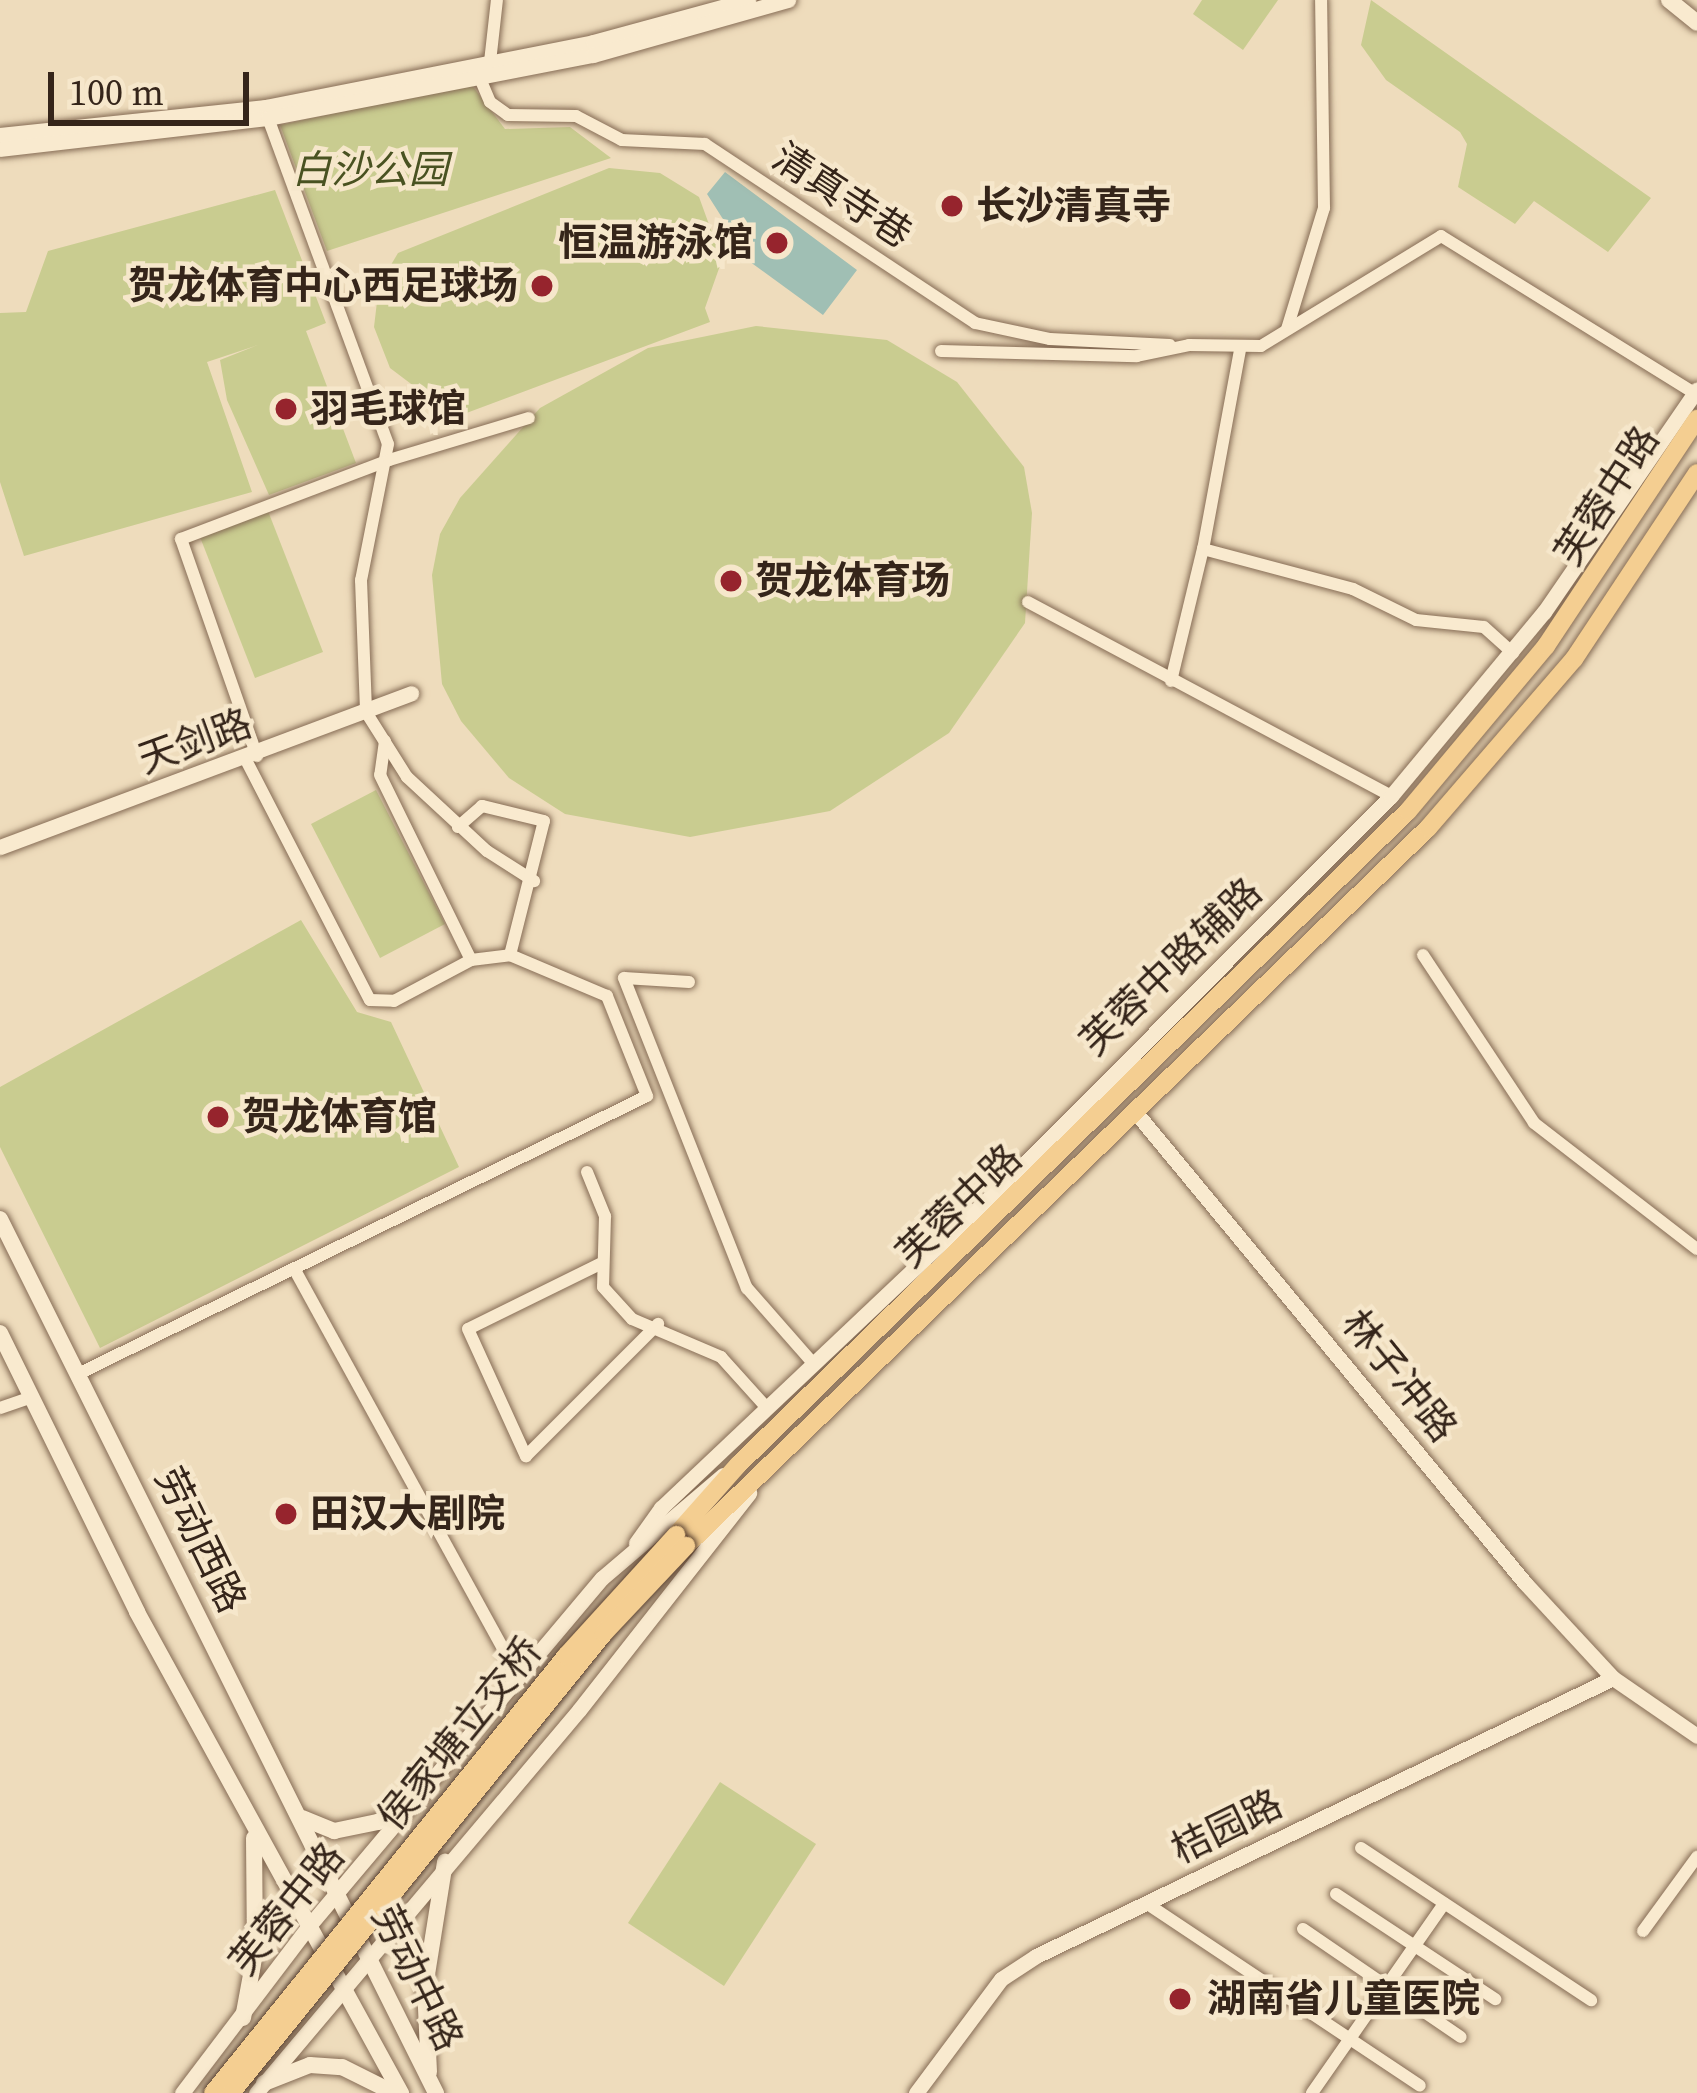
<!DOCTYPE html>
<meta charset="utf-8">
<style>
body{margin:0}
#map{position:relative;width:1697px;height:2093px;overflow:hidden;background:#eedcbc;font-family:"Source Serif 4","Noto Sans SC",serif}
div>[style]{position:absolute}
.green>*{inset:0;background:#c9cc90}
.water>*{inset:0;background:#a0bfb4}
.roads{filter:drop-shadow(0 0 3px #866c55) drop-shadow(0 0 3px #866c55)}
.minor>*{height:12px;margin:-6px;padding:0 6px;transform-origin:6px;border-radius:6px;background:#f9eacf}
.tertiary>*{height:15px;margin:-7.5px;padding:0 7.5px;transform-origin:7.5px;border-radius:7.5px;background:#f9eacf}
.secondary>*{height:16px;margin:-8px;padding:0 8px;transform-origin:8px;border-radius:8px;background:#f9eacf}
.primary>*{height:18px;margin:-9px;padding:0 9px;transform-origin:9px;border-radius:9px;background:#f4ce91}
.bridges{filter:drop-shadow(0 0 3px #533a2a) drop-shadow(0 0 3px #533a2a)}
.primary-bridge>*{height:18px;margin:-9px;padding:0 9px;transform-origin:9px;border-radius:9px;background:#f4ce91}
.dots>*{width:33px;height:33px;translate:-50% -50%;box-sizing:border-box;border:6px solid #f6e7cb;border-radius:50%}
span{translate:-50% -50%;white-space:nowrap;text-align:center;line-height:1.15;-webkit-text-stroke:9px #f6e7cb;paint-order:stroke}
.park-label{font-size:39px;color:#495221;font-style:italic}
.street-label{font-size:39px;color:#35251a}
.poi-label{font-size:39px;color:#35251a;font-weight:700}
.left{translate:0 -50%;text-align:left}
.right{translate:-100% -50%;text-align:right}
.scale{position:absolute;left:48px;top:72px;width:201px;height:54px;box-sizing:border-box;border:6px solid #35251a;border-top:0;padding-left:15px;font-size:36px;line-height:42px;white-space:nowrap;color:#35251a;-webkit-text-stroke:9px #f6e7cb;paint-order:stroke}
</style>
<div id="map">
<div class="green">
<i style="clip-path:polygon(1202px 0,1278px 0,1243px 50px,1193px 14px)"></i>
<i style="clip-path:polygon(1371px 0,1651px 198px,1608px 252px,1534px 201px,1515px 224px,1458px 187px,1467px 144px,1460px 132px,1386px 80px,1361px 45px)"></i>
<i style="clip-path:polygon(471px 84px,505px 129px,570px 127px,611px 158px,327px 251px,280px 125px)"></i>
<i style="clip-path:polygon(609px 168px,660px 173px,699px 197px,722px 260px,705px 308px,710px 322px,437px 424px,429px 406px,435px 402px,390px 368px,374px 327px,379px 285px,398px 253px)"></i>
<i style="clip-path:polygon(275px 190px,326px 323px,306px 331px,356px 463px,269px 495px,227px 400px,220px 360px,258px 345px,207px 362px,252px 492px,24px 556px,0 482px,0 313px,26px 312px,48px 251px)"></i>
<i style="clip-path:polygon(756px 326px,887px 340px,957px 382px,1024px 467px,1032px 513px,1025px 623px,949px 733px,830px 811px,690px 837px,565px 814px,509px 778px,461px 721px,442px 684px,432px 575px,440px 534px,460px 498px,540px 408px,648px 348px)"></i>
<i style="clip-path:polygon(268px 511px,323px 652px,255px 678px,200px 537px)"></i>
<i style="clip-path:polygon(376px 790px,445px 924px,380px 958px,311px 824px)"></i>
<i style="clip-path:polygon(301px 920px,357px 1012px,391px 1022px,459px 1167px,100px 1348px,0 1147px,0 1087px)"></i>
<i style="clip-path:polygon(720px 1782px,816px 1844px,724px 1986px,628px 1923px)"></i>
</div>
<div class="water">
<i style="clip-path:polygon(725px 172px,857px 270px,823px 315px,731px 248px,735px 238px,707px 194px)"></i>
</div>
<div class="roads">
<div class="minor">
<i style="left:490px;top:62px;width:62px;rotate:-83.6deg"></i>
<i style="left:479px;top:76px;width:28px;rotate:67deg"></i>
<i style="left:490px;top:102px;width:22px;rotate:36deg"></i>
<i style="left:508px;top:115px;width:68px;rotate:0.8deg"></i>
<i style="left:576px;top:116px;width:52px;rotate:27.6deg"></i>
<i style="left:622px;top:140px;width:83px;rotate:2.8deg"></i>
<i style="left:705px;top:144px;width:324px;rotate:33.5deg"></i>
<i style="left:975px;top:323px;width:77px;rotate:12deg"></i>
<i style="left:1050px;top:339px;width:120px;rotate:2.9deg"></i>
<i style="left:268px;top:118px;width:347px;rotate:69.8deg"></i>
<i style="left:388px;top:444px;width:139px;rotate:101.2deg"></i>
<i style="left:361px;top:580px;width:132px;rotate:87.8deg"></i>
<i style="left:366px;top:712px;width:77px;rotate:57.8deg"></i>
<i style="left:407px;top:777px;width:109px;rotate:42.8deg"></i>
<i style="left:487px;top:851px;width:56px;rotate:32.6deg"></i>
<i style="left:1287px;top:329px;width:127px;rotate:-73deg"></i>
<i style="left:1324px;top:208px;width:208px;rotate:-90.8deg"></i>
<i style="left:1240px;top:350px;width:202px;rotate:100.5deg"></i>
<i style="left:1203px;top:549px;width:155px;rotate:14.9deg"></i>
<i style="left:1353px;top:589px;width:70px;rotate:26.2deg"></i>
<i style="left:1416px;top:620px;width:68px;rotate:5.9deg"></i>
<i style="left:1484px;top:627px;width:39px;rotate:42deg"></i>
<i style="left:941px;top:351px;width:196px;rotate:1.5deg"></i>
<i style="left:1137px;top:356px;width:53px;rotate:-11.9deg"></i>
<i style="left:1189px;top:345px;width:72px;rotate:0.8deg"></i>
<i style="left:1261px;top:346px;width:211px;rotate:-31.4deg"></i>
<i style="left:1441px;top:236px;width:301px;rotate:31.8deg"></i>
<i style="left:1028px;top:602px;width:412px;rotate:28.1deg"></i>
<i style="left:1171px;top:681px;width:136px;rotate:-76.4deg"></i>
<i style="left:385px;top:741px;width:34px;rotate:98deg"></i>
<i style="left:380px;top:775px;width:206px;rotate:63.8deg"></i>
<i style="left:257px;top:756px;width:230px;rotate:-109.3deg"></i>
<i style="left:181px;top:539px;width:222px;rotate:-20.8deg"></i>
<i style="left:389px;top:460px;width:146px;rotate:-16.7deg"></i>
<i style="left:246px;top:760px;width:270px;rotate:62.7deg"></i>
<i style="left:370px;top:1000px;width:24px;rotate:2deg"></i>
<i style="left:394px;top:1001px;width:87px;rotate:-28deg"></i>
<i style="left:471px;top:960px;width:39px;rotate:-7deg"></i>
<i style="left:1423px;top:955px;width:201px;rotate:56.5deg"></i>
<i style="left:1534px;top:1123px;width:206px;rotate:37.7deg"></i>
<i style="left:689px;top:982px;width:65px;rotate:-176.5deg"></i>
<i style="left:624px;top:978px;width:334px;rotate:68.4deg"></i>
<i style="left:747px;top:1288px;width:100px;rotate:48.7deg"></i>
<i style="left:587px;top:1172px;width:48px;rotate:67.8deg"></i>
<i style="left:605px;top:1216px;width:71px;rotate:91.6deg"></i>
<i style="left:603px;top:1287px;width:43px;rotate:47.8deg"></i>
<i style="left:632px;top:1319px;width:97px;rotate:23.1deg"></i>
<i style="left:721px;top:1357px;width:67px;rotate:48deg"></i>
<i style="left:602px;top:1263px;width:149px;rotate:153.8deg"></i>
<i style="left:468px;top:1329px;width:140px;rotate:65.5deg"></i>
<i style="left:526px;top:1456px;width:187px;rotate:-45deg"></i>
<i style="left:296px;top:1272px;width:461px;rotate:61.2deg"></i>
<i style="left:80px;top:1373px;width:631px;rotate:-26.04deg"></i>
<i style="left:647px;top:1096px;width:108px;rotate:-111.8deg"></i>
<i style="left:607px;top:996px;width:105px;rotate:-157.1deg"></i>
<i style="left:510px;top:955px;width:138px;rotate:-75.8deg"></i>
<i style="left:544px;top:821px;width:64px;rotate:-166.4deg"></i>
<i style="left:482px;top:806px;width:32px;rotate:139deg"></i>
<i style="left:0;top:1408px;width:34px;rotate:-19deg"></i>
<i style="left:1361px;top:1848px;width:276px;rotate:33.5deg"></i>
<i style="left:1336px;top:1894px;width:191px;rotate:33.4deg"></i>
<i style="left:1146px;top:1903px;width:329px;rotate:33.7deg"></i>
<i style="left:1303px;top:1929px;width:191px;rotate:34.4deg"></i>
<i style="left:1643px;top:1931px;width:92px;rotate:-53.9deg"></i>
<i style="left:1312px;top:2093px;width:231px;rotate:-55.1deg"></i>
</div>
<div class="tertiary">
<i style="left:0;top:135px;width:267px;rotate:-6deg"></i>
<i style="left:266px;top:107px;width:333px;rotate:-11.2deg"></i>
<i style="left:593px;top:42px;width:161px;rotate:-15.2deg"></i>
<i style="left:0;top:149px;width:270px;rotate:-6.6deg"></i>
<i style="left:268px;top:118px;width:331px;rotate:-11deg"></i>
<i style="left:593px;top:55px;width:203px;rotate:-15.8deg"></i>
<i style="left:0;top:847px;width:439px;rotate:-20.5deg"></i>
<i style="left:1137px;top:1114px;width:609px;rotate:50.4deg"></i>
<i style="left:1525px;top:1583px;width:129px;rotate:47.2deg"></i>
<i style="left:1613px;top:1678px;width:102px;rotate:34.6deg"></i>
<i style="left:636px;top:1543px;width:43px;rotate:-54.5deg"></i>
<i style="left:661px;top:1508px;width:492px;rotate:-43.4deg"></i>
<i style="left:1018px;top:1170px;width:528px;rotate:-45.08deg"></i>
<i style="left:1391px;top:796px;width:239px;rotate:-50.3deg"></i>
<i style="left:1544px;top:612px;width:270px;rotate:-55.5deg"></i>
<i style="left:182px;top:2093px;width:208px;rotate:-52.8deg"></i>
<i style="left:308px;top:1927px;width:456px;rotate:-49.9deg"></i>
<i style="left:602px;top:1578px;width:159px;rotate:-40.4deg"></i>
<i style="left:256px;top:2093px;width:501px;rotate:-49.86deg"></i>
<i style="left:579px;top:1710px;width:276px;rotate:-51.9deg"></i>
<i style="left:916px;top:2093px;width:142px;rotate:-53.3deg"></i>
<i style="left:1001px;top:1979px;width:42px;rotate:-33.3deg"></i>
<i style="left:1036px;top:1956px;width:640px;rotate:-25.72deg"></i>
</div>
<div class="secondary">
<i style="left:1669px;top:0;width:36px;rotate:39deg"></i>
<i style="left:0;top:1219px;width:977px;rotate:63.49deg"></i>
<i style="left:0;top:1333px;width:311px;rotate:63.8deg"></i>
<i style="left:137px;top:1612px;width:549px;rotate:61.24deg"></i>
<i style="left:302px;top:1818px;width:35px;rotate:22deg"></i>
<i style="left:334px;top:1831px;width:45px;rotate:-11.6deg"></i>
<i style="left:378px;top:1822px;width:49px;rotate:-29.2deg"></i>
<i style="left:243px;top:2018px;width:66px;rotate:-79.5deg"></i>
<i style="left:255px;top:1953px;width:115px;rotate:-90.5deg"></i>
<i style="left:429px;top:2072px;width:85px;rotate:-92.7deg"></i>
<i style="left:425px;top:1987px;width:127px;rotate:-80.9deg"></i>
<i style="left:264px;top:2083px;width:49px;rotate:-21.4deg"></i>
<i style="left:310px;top:2065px;width:32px;rotate:4deg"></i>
<i style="left:342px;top:2067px;width:58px;rotate:26.6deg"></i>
</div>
<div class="primary">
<i style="left:676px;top:1535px;width:94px;rotate:-48.5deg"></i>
<i style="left:738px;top:1465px;width:936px;rotate:-44.31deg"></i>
<i style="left:1408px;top:811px;width:215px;rotate:-50.1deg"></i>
<i style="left:1546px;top:646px;width:273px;rotate:-56.4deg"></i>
<i style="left:686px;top:1546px;width:1033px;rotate:-44.06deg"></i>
<i style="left:1428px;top:828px;width:223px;rotate:-49.2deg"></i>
<i style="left:1574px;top:659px;width:223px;rotate:-56.5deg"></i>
</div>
</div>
<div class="bridges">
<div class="primary-bridge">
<i style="left:213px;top:2093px;width:562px;rotate:-51.07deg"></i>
<i style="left:566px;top:1656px;width:164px;rotate:-47.7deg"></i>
<i style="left:231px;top:2093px;width:592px;rotate:-50.96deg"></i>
<i style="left:604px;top:1633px;width:120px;rotate:-46.7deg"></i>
</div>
</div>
<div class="dots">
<i style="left:952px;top:206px;background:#96242d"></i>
<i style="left:777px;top:243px;background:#96242d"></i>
<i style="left:542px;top:286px;background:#96242d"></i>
<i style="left:286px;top:409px;background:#96242d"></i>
<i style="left:731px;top:581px;background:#96242d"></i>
<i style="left:218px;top:1117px;background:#96242d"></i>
<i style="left:286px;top:1514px;background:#96242d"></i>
<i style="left:1180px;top:1999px;background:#96242d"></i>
</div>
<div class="park-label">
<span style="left:370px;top:170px">白沙公园</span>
</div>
<div class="street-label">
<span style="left:842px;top:196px;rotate:33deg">清真寺巷</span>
<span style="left:1607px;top:496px;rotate:-57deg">芙蓉中路</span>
<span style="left:195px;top:742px;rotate:-20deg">天剑路</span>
<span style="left:1171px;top:967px;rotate:-44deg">芙蓉中路辅路</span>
<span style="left:959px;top:1206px;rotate:-44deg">芙蓉中路</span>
<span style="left:1399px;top:1376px;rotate:51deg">林子冲路</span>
<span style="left:200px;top:1540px;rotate:64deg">劳动西路</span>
<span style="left:460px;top:1734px;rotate:-51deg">侯家塘立交桥</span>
<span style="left:1227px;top:1827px;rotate:-26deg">桔园路</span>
<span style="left:287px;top:1909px;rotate:-51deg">芙蓉中路</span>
<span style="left:417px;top:1978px;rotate:64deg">劳动中路</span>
</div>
<div class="poi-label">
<span class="left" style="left:976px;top:206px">长沙清真寺</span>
<span class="right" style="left:753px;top:243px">恒温游泳馆</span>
<span class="right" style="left:518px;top:286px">贺龙体育中心西足球场</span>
<span class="left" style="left:310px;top:409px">羽毛球馆</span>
<span class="left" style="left:755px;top:581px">贺龙体育场</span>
<span class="left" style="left:242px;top:1117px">贺龙体育馆</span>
<span class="left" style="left:310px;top:1514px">田汉大剧院</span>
<span class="left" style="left:1207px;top:1999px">湖南省儿童医院</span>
</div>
<div class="scale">100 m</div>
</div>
